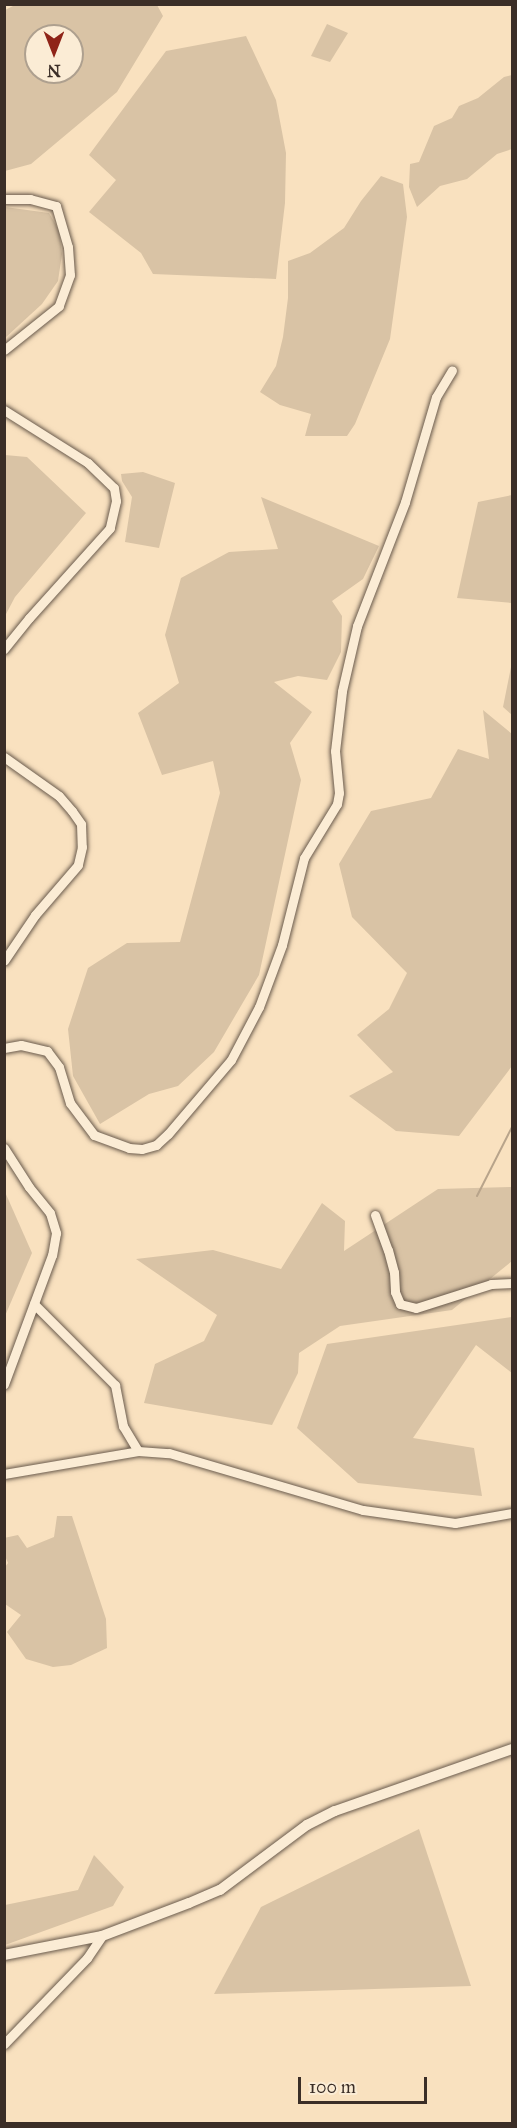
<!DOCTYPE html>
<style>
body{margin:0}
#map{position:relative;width:517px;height:2128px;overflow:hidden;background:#f9e1bf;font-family:"IM FELL Great Primer",serif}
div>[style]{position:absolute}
.green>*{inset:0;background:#d9c3a5}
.stream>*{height:2px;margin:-1px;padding:0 1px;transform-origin:1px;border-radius:1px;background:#b8a48b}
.roads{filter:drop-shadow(0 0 2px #6a5b4d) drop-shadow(0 0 2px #6a5b4d)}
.minor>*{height:9px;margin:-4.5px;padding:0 4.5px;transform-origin:4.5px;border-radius:4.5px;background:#fbecd5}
.tertiary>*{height:10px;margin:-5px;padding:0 5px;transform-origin:5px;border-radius:5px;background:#fbecd5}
span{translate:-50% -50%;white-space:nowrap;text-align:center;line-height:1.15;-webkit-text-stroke:6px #fbecd5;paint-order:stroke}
.frame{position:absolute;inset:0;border:6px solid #3b2e27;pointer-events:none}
.north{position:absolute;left:24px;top:24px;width:60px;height:60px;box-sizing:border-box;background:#fbecd5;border:2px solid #aea08f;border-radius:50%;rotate:180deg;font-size:16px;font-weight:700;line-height:24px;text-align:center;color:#3b2e27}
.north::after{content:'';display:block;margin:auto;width:21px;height:27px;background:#8f2418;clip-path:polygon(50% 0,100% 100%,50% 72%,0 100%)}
.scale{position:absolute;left:298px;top:2077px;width:129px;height:27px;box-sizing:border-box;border:3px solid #3b2e27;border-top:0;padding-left:8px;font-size:18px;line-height:21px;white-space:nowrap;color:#3b2e27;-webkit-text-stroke:4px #fbecd5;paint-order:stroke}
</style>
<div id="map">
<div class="green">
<i style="clip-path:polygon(evenodd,17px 4px,157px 5px,163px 16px,117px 92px,31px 164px,5px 171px,5px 10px,17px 4px,36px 36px,72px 36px,72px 72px,36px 72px,36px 36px)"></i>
<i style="clip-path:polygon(327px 24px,348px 33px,330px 62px,311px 56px)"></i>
<i style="clip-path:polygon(246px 36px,276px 100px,286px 153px,285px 203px,276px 279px,153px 274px,141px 253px,89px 212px,116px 180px,89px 155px,166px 51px)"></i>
<i style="clip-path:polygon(512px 75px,512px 149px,497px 154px,467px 179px,440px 186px,417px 207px,409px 187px,410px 164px,419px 162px,434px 126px,452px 118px,459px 106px,478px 98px,504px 77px)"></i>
<i style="clip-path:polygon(381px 176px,403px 184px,407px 217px,390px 339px,355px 424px,347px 436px,305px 436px,311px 414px,280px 405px,260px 392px,276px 366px,283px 337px,288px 298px,288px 261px,310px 253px,344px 228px,361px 201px)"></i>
<i style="clip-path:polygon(5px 207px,49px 213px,59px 230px,62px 254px,58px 281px,42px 304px,5px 338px)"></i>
<i style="clip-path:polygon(5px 455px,27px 457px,86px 513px,15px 597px,5px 616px)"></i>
<i style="clip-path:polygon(143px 472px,175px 483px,159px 548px,125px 542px,132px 497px,122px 481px,121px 474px)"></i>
<i style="clip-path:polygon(512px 495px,512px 603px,457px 598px,478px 502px)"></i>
<i style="clip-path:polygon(261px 497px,379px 546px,363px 579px,332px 601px,342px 616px,341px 652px,327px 680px,298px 676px,274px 682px,312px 712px,290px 743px,301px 780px,259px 975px,214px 1052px,178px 1086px,149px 1094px,100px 1124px,73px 1076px,68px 1029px,88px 968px,127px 943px,180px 942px,220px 793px,213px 761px,162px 775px,138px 713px,179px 683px,165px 635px,181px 578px,229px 552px,278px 549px)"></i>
<i style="clip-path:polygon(512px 662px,512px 715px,503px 707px)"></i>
<i style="clip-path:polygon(483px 710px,512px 734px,512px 1066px,459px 1136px,396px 1131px,349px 1096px,393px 1072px,357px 1035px,389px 1009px,407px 973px,352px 917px,339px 864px,371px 811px,431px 798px,458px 749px,489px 759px)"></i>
<i style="clip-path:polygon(512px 1187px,512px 1261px,452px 1310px,340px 1326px,299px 1353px,298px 1373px,272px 1425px,144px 1403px,155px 1364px,204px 1341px,217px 1315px,136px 1259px,213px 1250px,281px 1269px,322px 1203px,345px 1221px,344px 1251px,438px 1189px)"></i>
<i style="clip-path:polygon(5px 1192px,32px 1253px,5px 1316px,4px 1316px)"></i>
<i style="clip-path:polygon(512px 1317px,512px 1373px,476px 1345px,413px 1438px,474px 1448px,482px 1496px,358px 1483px,297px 1428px,327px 1344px)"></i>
<i style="clip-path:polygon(57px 1516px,72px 1516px,106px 1619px,107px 1648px,71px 1665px,53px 1667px,26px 1659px,7px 1632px,21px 1615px,5px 1604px,5px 1567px,8px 1563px,5px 1556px,4px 1538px,18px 1535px,27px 1548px,54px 1537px)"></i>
<i style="clip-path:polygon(419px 1829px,471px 1986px,214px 1994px,261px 1907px)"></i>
<i style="clip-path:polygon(94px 1855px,124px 1887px,113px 1906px,5px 1945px,5px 1905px,78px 1890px)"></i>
</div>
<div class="stream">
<i style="left:477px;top:1196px;width:77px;rotate:-63.1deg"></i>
</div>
<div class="roads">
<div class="minor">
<i style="left:4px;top:199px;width:26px"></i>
<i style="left:30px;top:199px;width:27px;rotate:15deg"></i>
<i style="left:56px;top:206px;width:43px;rotate:73.7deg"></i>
<i style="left:68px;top:247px;width:28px;rotate:86deg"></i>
<i style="left:70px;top:275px;width:33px;rotate:110deg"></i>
<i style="left:59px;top:306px;width:70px;rotate:141.3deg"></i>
<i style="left:4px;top:410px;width:99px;rotate:32.2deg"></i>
<i style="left:88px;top:463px;width:36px;rotate:44deg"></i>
<i style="left:114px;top:488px;width:13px;rotate:81deg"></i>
<i style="left:116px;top:501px;width:28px;rotate:103deg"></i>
<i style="left:110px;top:528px;width:121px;rotate:132deg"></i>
<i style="left:29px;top:618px;width:40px;rotate:129deg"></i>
<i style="left:4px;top:757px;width:67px;rotate:35.3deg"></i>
<i style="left:59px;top:796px;width:20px;rotate:49deg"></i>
<i style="left:72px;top:811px;width:16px;rotate:55deg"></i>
<i style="left:81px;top:824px;width:23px;rotate:88deg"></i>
<i style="left:82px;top:847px;width:18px;rotate:103deg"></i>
<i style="left:78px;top:865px;width:66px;rotate:130.7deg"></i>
<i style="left:35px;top:915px;width:55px;rotate:124deg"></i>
<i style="left:4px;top:1048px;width:17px;rotate:-10deg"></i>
<i style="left:21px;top:1045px;width:27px;rotate:13deg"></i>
<i style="left:47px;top:1051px;width:20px;rotate:53deg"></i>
<i style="left:59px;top:1067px;width:38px;rotate:73deg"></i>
<i style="left:70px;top:1103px;width:40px;rotate:53deg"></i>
<i style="left:94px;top:1135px;width:37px;rotate:20deg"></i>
<i style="left:129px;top:1148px;width:13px;rotate:4deg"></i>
<i style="left:142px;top:1149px;width:15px;rotate:-16deg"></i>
<i style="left:156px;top:1145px;width:16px;rotate:-43deg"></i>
<i style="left:168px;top:1134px;width:97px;rotate:-49.6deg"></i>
<i style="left:231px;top:1060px;width:60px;rotate:-62.2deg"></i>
<i style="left:259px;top:1007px;width:66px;rotate:-69.6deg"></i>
<i style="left:282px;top:945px;width:90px;rotate:-75.8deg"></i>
<i style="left:304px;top:858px;width:63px;rotate:-58.6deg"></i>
<i style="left:337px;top:804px;width:11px;rotate:-80deg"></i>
<i style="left:339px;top:793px;width:42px;rotate:-95.4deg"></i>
<i style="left:335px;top:751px;width:60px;rotate:-83.3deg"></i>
<i style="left:342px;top:691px;width:67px;rotate:-77deg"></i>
<i style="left:357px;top:626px;width:133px;rotate:-68.8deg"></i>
<i style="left:405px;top:502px;width:109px;rotate:-73.6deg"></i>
<i style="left:436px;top:397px;width:31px;rotate:-59deg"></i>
<i style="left:4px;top:1148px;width:46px;rotate:57.3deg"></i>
<i style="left:29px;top:1187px;width:33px;rotate:51deg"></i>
<i style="left:50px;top:1213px;width:21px;rotate:73deg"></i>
<i style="left:56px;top:1233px;width:22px;rotate:100deg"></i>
<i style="left:52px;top:1255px;width:138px;rotate:110.4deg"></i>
<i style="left:375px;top:1215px;width:37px;rotate:70deg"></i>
<i style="left:388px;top:1250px;width:23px;rotate:75deg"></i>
<i style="left:394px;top:1272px;width:20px;rotate:87deg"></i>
<i style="left:395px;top:1292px;width:13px;rotate:67deg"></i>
<i style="left:400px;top:1304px;width:16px;rotate:14deg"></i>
<i style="left:416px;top:1308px;width:79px;rotate:-17.7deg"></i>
<i style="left:491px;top:1284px;width:21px;rotate:-3deg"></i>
<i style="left:34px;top:1304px;width:115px;rotate:45deg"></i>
<i style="left:115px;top:1385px;width:42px;rotate:79deg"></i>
<i style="left:123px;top:1426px;width:29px;rotate:59deg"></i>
<i style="left:4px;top:1474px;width:136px;rotate:-9.7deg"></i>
<i style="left:138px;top:1451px;width:31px;rotate:4deg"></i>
<i style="left:169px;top:1453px;width:202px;rotate:16.4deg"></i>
<i style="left:363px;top:1510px;width:93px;rotate:8deg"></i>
<i style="left:455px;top:1523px;width:58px;rotate:-10deg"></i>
<i style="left:4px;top:2044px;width:120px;rotate:-46deg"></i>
<i style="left:87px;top:1958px;width:27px;rotate:-56deg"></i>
</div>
<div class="tertiary">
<i style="left:4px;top:1955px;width:100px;rotate:-11deg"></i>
<i style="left:102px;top:1936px;width:93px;rotate:-20.8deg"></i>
<i style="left:189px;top:1903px;width:34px;rotate:-23deg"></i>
<i style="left:220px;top:1890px;width:109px;rotate:-36.8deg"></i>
<i style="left:307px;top:1825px;width:31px;rotate:-27deg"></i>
<i style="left:335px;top:1811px;width:188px;rotate:-19.3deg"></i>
</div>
</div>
<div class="frame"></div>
<div class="north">N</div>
<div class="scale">100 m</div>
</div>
